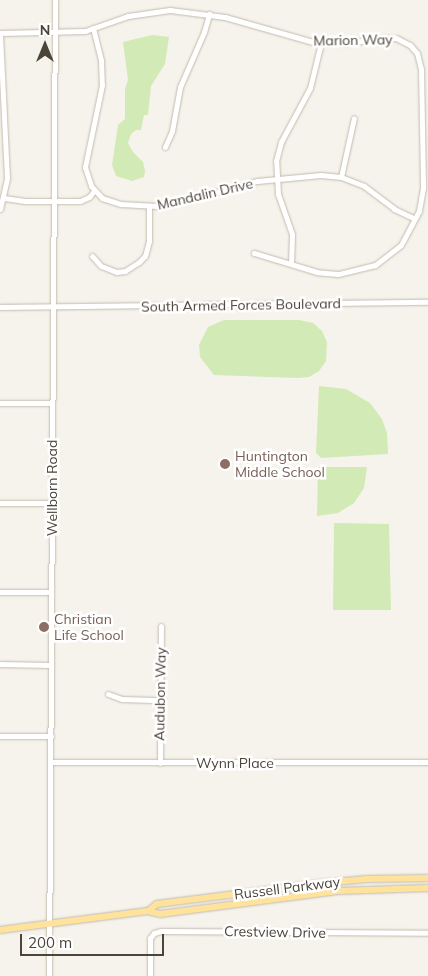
<!DOCTYPE html>
<style>
body{margin:0}
#map{position:relative;width:428px;height:976px;overflow:hidden;background:#f6f3ec;font-family:Mulish,sans-serif}
div>[style]{position:absolute}
.green>*{inset:0;background:#d2eab5}
.roads{filter:drop-shadow(0 0 1px #c2bbae) drop-shadow(0 0 1px #c2bbae)}
.minor>*{height:5px;margin:-2.5px;padding:0 2.5px;transform-origin:2.5px;border-radius:2.5px;background:#fff}
.major>*{height:6px;margin:-3px;padding:0 3px;transform-origin:3px;border-radius:3px;background:#ffe39c}
.dots>*{width:14px;height:14px;translate:-50% -50%;box-sizing:border-box;border:2px solid #fff;border-radius:50%}
span{translate:-50% -50%;white-space:nowrap;text-align:center;line-height:1.15;-webkit-text-stroke:5px #fff;paint-order:stroke}
.street-label{font-size:14px;color:#4b4439}
.education-label{font-size:14px;color:#785e54}
.left{translate:0 -50%;text-align:left}
.north{position:absolute;left:20px;top:20px;width:50px;height:50px;-webkit-text-stroke:4px #fff;paint-order:stroke;rotate:0deg;font-size:14px;font-weight:700;line-height:20px;text-align:center;color:#4b4439}
.north::after{content:'';display:block;margin:auto;width:18px;height:22px;background:#4b4439;clip-path:polygon(50% 0,100% 100%,50% 72%,0 100%)}
.scale{position:absolute;left:20px;top:934px;width:144px;height:22px;box-sizing:border-box;border:2px solid #4b4439;border-top:0;padding-left:6px;font-size:15px;line-height:18px;white-space:nowrap;color:#4b4439;-webkit-text-stroke:4px #fff;paint-order:stroke}
</style>
<div id="map">
<div class="green">
<i style="clip-path:polygon(152px 35px,169px 37px,165px 64px,151px 86px,148px 115px,144px 115px,141px 130px,136px 130px,131px 134px,128px 143px,133px 152px,143px 162px,145px 171px,144px 177px,132px 181px,116px 176px,112px 165px,118px 125px,125px 119px,125px 89px,128px 80px,123px 42px)"></i>
<i style="clip-path:polygon(224px 320px,299px 320px,313px 323px,322px 331px,327px 342px,326px 361px,319px 371px,309px 377px,298px 378px,214px 375px,200px 357px,199px 345px,208px 327px)"></i>
<i style="clip-path:polygon(319px 386px,346px 389px,370px 403px,382px 419px,387px 433px,388px 454px,321px 458px,316px 453px)"></i>
<i style="clip-path:polygon(318px 467px,367px 467px,364px 488px,354px 503px,338px 513px,317px 516px)"></i>
<i style="clip-path:polygon(334px 523px,389px 524px,391px 610px,333px 610px)"></i>
</div>
<div class="roads">
<div class="minor">
<i style="left:93px;top:28px;width:33px;rotate:76deg"></i>
<i style="left:101px;top:60px;width:25px;rotate:88deg"></i>
<i style="left:102px;top:85px;width:84px;rotate:101.7deg"></i>
<i style="left:85px;top:167px;width:20px;rotate:72deg"></i>
<i style="left:91px;top:186px;width:16px;rotate:47deg"></i>
<i style="left:102px;top:198px;width:20px;rotate:18deg"></i>
<i style="left:121px;top:204px;width:36px;rotate:3deg"></i>
<i style="left:157px;top:206px;width:27px;rotate:-10deg"></i>
<i style="left:184px;top:201px;width:76px;rotate:-15.3deg"></i>
<i style="left:257px;top:181px;width:64px;rotate:-5.4deg"></i>
<i style="left:321px;top:175px;width:20px;rotate:6deg"></i>
<i style="left:341px;top:177px;width:25px;rotate:21deg"></i>
<i style="left:364px;top:186px;width:38px;rotate:37deg"></i>
<i style="left:394px;top:209px;width:23px;rotate:25deg"></i>
<i style="left:0;top:33px;width:85px;rotate:-1.3deg"></i>
<i style="left:85px;top:31px;width:46px;rotate:-19.2deg"></i>
<i style="left:128px;top:16px;width:42px;rotate:-8.1deg"></i>
<i style="left:170px;top:10px;width:55px;rotate:7.3deg"></i>
<i style="left:225px;top:17px;width:95px;rotate:15.9deg"></i>
<i style="left:316px;top:43px;width:29px"></i>
<i style="left:345px;top:43px;width:41px;rotate:-7deg"></i>
<i style="left:386px;top:38px;width:10px"></i>
<i style="left:396px;top:38px;width:16px;rotate:27deg"></i>
<i style="left:410px;top:45px;width:11px;rotate:49deg"></i>
<i style="left:417px;top:53px;width:16px;rotate:76deg"></i>
<i style="left:421px;top:69px;width:119px;rotate:89deg"></i>
<i style="left:423px;top:188px;width:23px;rotate:100deg"></i>
<i style="left:419px;top:211px;width:38px;rotate:118deg"></i>
<i style="left:401px;top:245px;width:33px;rotate:142deg"></i>
<i style="left:375px;top:265px;width:38px;rotate:166deg"></i>
<i style="left:338px;top:274px;width:21px;rotate:-175deg"></i>
<i style="left:317px;top:272px;width:66px;rotate:-163.2deg"></i>
<i style="left:165px;top:147px;width:17px;rotate:-66deg"></i>
<i style="left:172px;top:131px;width:45px;rotate:-79.7deg"></i>
<i style="left:180px;top:87px;width:60px;rotate:-66.4deg"></i>
<i style="left:204px;top:32px;width:19px;rotate:-74deg"></i>
<i style="left:341px;top:177px;width:60px;rotate:-77.6deg"></i>
<i style="left:4px;top:198px;width:21px;rotate:8deg"></i>
<i style="left:25px;top:201px;width:55px"></i>
<i style="left:80px;top:201px;width:10px;rotate:-24deg"></i>
<i style="left:89px;top:197px;width:8px;rotate:-50deg"></i>
<i style="left:0;top:209px;width:32px;rotate:-77deg"></i>
<i style="left:7px;top:178px;width:145px;rotate:-92.8deg"></i>
<i style="left:92px;top:256px;width:13px;rotate:48deg"></i>
<i style="left:101px;top:266px;width:17px;rotate:21deg"></i>
<i style="left:117px;top:272px;width:8px;rotate:-7deg"></i>
<i style="left:125px;top:271px;width:17px;rotate:-33deg"></i>
<i style="left:139px;top:262px;width:8px;rotate:-45deg"></i>
<i style="left:145px;top:256px;width:16px;rotate:-75deg"></i>
<i style="left:149px;top:241px;width:35px;rotate:-90deg"></i>
<i style="left:291px;top:263px;width:29px;rotate:-88deg"></i>
<i style="left:292px;top:234px;width:42px;rotate:-109.3deg"></i>
<i style="left:278px;top:194px;width:33px;rotate:-93deg"></i>
<i style="left:276px;top:161px;width:20px;rotate:-75deg"></i>
<i style="left:281px;top:142px;width:61px;rotate:-61.8deg"></i>
<i style="left:310px;top:88px;width:46px;rotate:-76.3deg"></i>
<i style="left:0;top:307px;width:428px;rotate:-0.7deg"></i>
<i style="left:0;top:403px;width:51px"></i>
<i style="left:0;top:503px;width:52px"></i>
<i style="left:0;top:592px;width:51px"></i>
<i style="left:0;top:664px;width:51px;rotate:1.1deg"></i>
<i style="left:108px;top:694px;width:15px;rotate:20deg"></i>
<i style="left:122px;top:699px;width:38px;rotate:2deg"></i>
<i style="left:0;top:736px;width:51px"></i>
<i style="left:51px;top:762px;width:377px"></i>
<i style="left:160px;top:763px;width:137px;rotate:-89.6deg"></i>
<i style="left:49px;top:976px;width:976px;rotate:-89.65deg"></i>
<i style="left:150px;top:976px;width:38px;rotate:-90deg"></i>
<i style="left:150px;top:938px;width:6px;rotate:-51deg"></i>
<i style="left:154px;top:933px;width:7px;rotate:-16deg"></i>
<i style="left:161px;top:931px;width:267px;rotate:0.4deg"></i>
</div>
<div class="major">
<i style="left:148px;top:911px;width:11px;rotate:-38deg"></i>
<i style="left:157px;top:904px;width:167px;rotate:-7.2deg"></i>
<i style="left:323px;top:883px;width:44px;rotate:-5.2deg"></i>
<i style="left:367px;top:879px;width:61px;rotate:-0.9deg"></i>
<i style="left:0;top:930px;width:149px;rotate:-7.3deg"></i>
<i style="left:148px;top:911px;width:12px;rotate:14deg"></i>
<i style="left:160px;top:914px;width:179px;rotate:-7.4deg"></i>
<i style="left:338px;top:891px;width:90px;rotate:-1.9deg"></i>
</div>
</div>
<div class="dots">
<i style="left:225px;top:464px;background:#8d6e63"></i>
<i style="left:44px;top:627px;background:#8d6e63"></i>
</div>
<div class="street-label">
<span style="left:353px;top:40px;rotate:-1deg">Marion Way</span>
<span style="left:205px;top:194px;rotate:-13deg">Mandalin Drive</span>
<span style="left:241px;top:305px;rotate:-1deg">South Armed Forces Boulevard</span>
<span style="left:52px;top:488px;rotate:-90deg">Wellborn Road</span>
<span style="left:160px;top:694px;rotate:-89deg">Audubon Way</span>
<span style="left:235px;top:763px">Wynn Place</span>
<span style="left:287px;top:888px;rotate:-7deg">Russell Parkway</span>
<span style="left:275px;top:932px;rotate:1deg">Crestview Drive</span>
</div>
<div class="education-label">
<span class="left" style="left:235px;top:464px">Huntington<br>Middle School</span>
<span class="left" style="left:54px;top:627px">Christian<br>Life School</span>
</div>
<div class="north">N</div>
<div class="scale">200 m</div>
</div>
